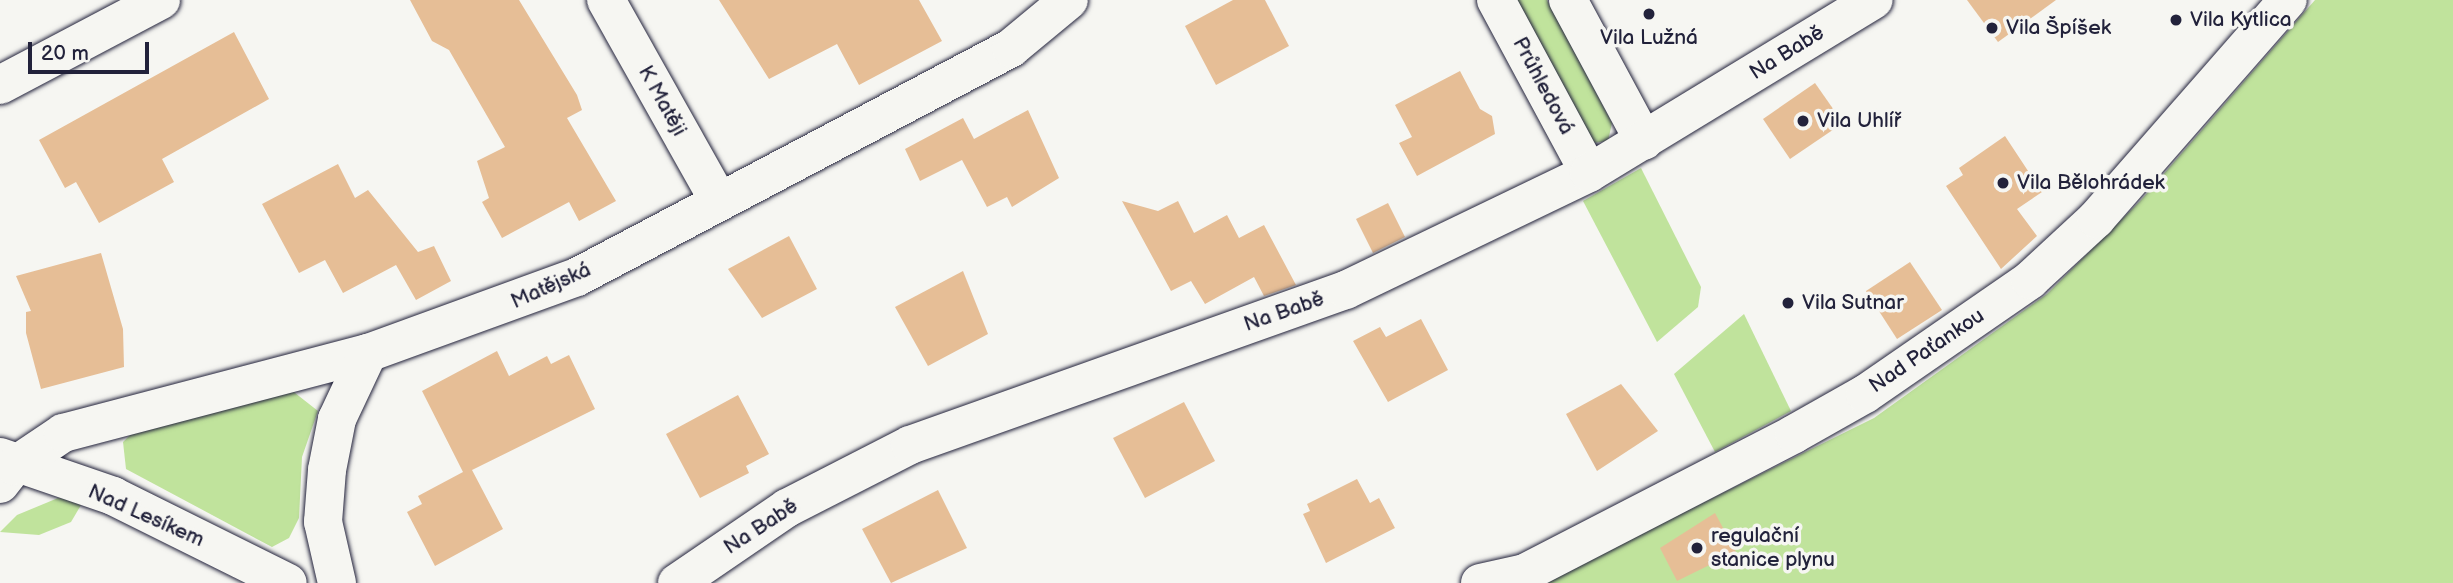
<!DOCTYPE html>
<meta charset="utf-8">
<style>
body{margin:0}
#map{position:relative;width:2453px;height:583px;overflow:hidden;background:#f6f6f2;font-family:"Balsamiq Sans",sans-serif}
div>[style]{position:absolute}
.green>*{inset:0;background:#c0e39c}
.building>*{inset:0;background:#e6be96}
.roads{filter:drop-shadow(0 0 2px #22223b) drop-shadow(0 0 2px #22223b)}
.minor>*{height:38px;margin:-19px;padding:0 19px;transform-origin:19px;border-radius:19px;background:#f6f6f2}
.dots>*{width:19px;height:19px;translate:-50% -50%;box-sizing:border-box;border:4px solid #f6f6f2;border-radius:50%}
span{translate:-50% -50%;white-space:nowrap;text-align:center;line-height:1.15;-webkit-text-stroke:7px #f6f6f2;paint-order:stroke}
.poi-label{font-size:21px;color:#22223b}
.left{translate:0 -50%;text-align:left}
.street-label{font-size:21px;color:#22223b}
.scale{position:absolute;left:28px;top:42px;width:121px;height:32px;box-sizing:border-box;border:4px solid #22223b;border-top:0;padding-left:9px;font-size:21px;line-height:24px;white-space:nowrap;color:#22223b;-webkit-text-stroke:5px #f6f6f2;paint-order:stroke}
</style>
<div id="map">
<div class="green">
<i style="clip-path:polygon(1514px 0,1547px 0,1612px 123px,1608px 141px,1593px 143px)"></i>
<i style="clip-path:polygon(2315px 0,2453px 0,2453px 583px,1541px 583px,1874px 418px,2047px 294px,2141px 200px)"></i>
<i style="clip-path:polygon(1641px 168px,1701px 287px,1698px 307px,1657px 342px,1583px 201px)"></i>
<i style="clip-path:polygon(1744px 314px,1791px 411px,1715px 452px,1674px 374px)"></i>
<i style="clip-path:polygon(290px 389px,318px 411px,302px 457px,299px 518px,289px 538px,272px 547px,126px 469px,123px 442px,134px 431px)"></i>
<i style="clip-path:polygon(58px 498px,84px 500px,71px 522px,39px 535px,0 532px,17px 515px)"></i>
</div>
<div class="building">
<i style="clip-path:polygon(410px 0,519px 0,577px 95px,582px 110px,567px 118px,616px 201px,579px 221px,569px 202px,502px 238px,482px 202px,489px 198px,477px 161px,505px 147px,449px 50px,432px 41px)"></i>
<i style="clip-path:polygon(719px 0,919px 0,942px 41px,859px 85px,837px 44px,769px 79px)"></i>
<i style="clip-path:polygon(1233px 0,1265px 0,1289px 46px,1216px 85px,1185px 26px)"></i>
<i style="clip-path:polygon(1967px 0,2056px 0,1998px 42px)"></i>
<i style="clip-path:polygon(234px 32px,269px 99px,162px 159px,174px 182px,99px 223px,76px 182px,65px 188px,39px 140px)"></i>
<i style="clip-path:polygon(1460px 71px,1480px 109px,1492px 116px,1495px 134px,1417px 176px,1399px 143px,1412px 137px,1395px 105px)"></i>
<i style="clip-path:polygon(1815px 83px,1843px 123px,1790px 159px,1763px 119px)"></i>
<i style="clip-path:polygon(1028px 110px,1059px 178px,1012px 207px,1007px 197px,987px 207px,962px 160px,920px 181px,905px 149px,963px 118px,974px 139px)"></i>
<i style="clip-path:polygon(2005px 136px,2042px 192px,2017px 209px,2037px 236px,2001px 269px,1946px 186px,1963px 175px,1959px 168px)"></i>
<i style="clip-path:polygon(338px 164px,355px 198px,368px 190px,418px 252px,434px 246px,451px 281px,416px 300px,396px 265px,343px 293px,325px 260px,299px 273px,262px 204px)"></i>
<i style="clip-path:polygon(1122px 201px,1158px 211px,1178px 201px,1194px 233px,1227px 215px,1239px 238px,1264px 225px,1296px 285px,1264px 296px,1254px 277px,1205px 304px,1191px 281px,1171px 291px)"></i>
<i style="clip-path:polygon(1388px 203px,1405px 237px,1373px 253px,1356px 219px)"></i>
<i style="clip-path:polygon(789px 236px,817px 289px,762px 318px,728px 269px)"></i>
<i style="clip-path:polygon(101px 253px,123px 329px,124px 367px,41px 389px,26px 333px,26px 312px,31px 311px,16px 276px)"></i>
<i style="clip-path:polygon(1910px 262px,1942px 310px,1897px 339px,1866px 291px)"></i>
<i style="clip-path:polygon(963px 271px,988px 334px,928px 366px,895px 307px)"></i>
<i style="clip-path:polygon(1421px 319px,1448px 370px,1388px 402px,1353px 341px,1380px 327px,1386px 337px)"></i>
<i style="clip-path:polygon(497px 351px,509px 376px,547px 356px,551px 364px,569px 355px,595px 409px,472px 470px,503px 529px,435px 566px,407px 512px,422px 504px,418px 496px,463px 472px,422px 391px)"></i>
<i style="clip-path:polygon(1621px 384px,1658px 431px,1597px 471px,1566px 414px)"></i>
<i style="clip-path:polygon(738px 395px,769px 454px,746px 466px,749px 473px,700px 498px,666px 434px)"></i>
<i style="clip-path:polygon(1184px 402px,1215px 461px,1145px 498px,1113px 438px)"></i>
<i style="clip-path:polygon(1357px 479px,1370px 503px,1379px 498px,1395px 528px,1326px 563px,1303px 514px,1310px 511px,1307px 504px)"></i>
<i style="clip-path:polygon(938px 490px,967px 548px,891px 583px,862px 529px)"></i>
<i style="clip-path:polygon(1715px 513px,1736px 552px,1677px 581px,1660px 548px)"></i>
</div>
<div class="roads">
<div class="minor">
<i style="left:606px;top:0;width:231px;rotate:60.7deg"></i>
<i style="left:1496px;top:0;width:196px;rotate:61.7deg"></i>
<i style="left:1568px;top:0;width:160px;rotate:61.7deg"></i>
<i style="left:0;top:85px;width:182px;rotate:-27.8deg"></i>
<i style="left:0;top:457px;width:120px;rotate:19deg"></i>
<i style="left:113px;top:496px;width:195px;rotate:26.4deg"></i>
<i style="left:0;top:484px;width:23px;rotate:-52deg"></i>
<i style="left:14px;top:466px;width:59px;rotate:-34deg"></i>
<i style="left:63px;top:433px;width:315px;rotate:-14.7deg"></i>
<i style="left:368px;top:353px;width:222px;rotate:-20deg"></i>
<i style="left:577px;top:277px;width:491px;rotate:-27.8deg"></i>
<i style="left:1011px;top:48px;width:75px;rotate:-39.6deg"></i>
<i style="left:337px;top:583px;width:63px;rotate:-102.9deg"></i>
<i style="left:323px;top:522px;width:52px;rotate:-85.6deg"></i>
<i style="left:327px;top:470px;width:52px;rotate:-78.9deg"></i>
<i style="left:337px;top:419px;width:73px;rotate:-64.8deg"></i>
<i style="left:677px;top:583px;width:133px;rotate:-34.3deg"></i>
<i style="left:787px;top:508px;width:138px;rotate:-27.1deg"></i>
<i style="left:910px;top:445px;width:463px;rotate:-19.6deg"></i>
<i style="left:1346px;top:290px;width:270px;rotate:-25.7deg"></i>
<i style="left:1589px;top:173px;width:333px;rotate:-31.3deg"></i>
<i style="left:1480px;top:583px;width:46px;rotate:-12.5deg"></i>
<i style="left:1525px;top:573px;width:303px;rotate:-27.3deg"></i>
<i style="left:1794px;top:434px;width:81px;rotate:-29.4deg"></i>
<i style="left:1865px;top:394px;width:201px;rotate:-34.6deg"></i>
<i style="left:2030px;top:280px;width:90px;rotate:-42.7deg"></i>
<i style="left:2096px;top:219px;width:291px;rotate:-48.8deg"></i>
</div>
</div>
<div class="dots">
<i style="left:1649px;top:14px;background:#22223b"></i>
<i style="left:2176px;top:20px;background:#22223b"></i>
<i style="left:1992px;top:28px;background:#22223b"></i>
<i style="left:1803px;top:121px;background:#22223b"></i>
<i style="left:2003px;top:183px;background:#22223b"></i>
<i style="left:1788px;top:303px;background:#22223b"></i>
<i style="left:1697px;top:548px;background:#22223b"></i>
</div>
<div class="poi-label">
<span class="left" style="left:2190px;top:20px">Vila Kytlica</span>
<span class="left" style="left:2006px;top:28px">Vila Špíšek</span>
<span style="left:1649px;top:38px">Vila Lužná</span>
<span class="left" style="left:1817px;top:121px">Vila Uhlíř</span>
<span class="left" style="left:2017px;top:183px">Vila Bělohrádek</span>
<span class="left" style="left:1802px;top:303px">Vila Sutnar</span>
<span class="left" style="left:1711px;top:548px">regulační<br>stanice plynu</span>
</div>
<div class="street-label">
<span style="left:1787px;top:53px;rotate:-32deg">Na Babě</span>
<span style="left:1543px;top:86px;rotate:62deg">Průhledová</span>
<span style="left:662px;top:101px;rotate:61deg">K Matěji</span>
<span style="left:551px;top:286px;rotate:-24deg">Matějská</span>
<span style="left:1284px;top:312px;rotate:-19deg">Na Babě</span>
<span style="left:1927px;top:351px;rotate:-34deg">Nad Paťankou</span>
<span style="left:146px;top:516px;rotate:24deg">Nad Lesíkem</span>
<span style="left:761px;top:527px;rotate:-33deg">Na Babě</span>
</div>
<div class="scale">20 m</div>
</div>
